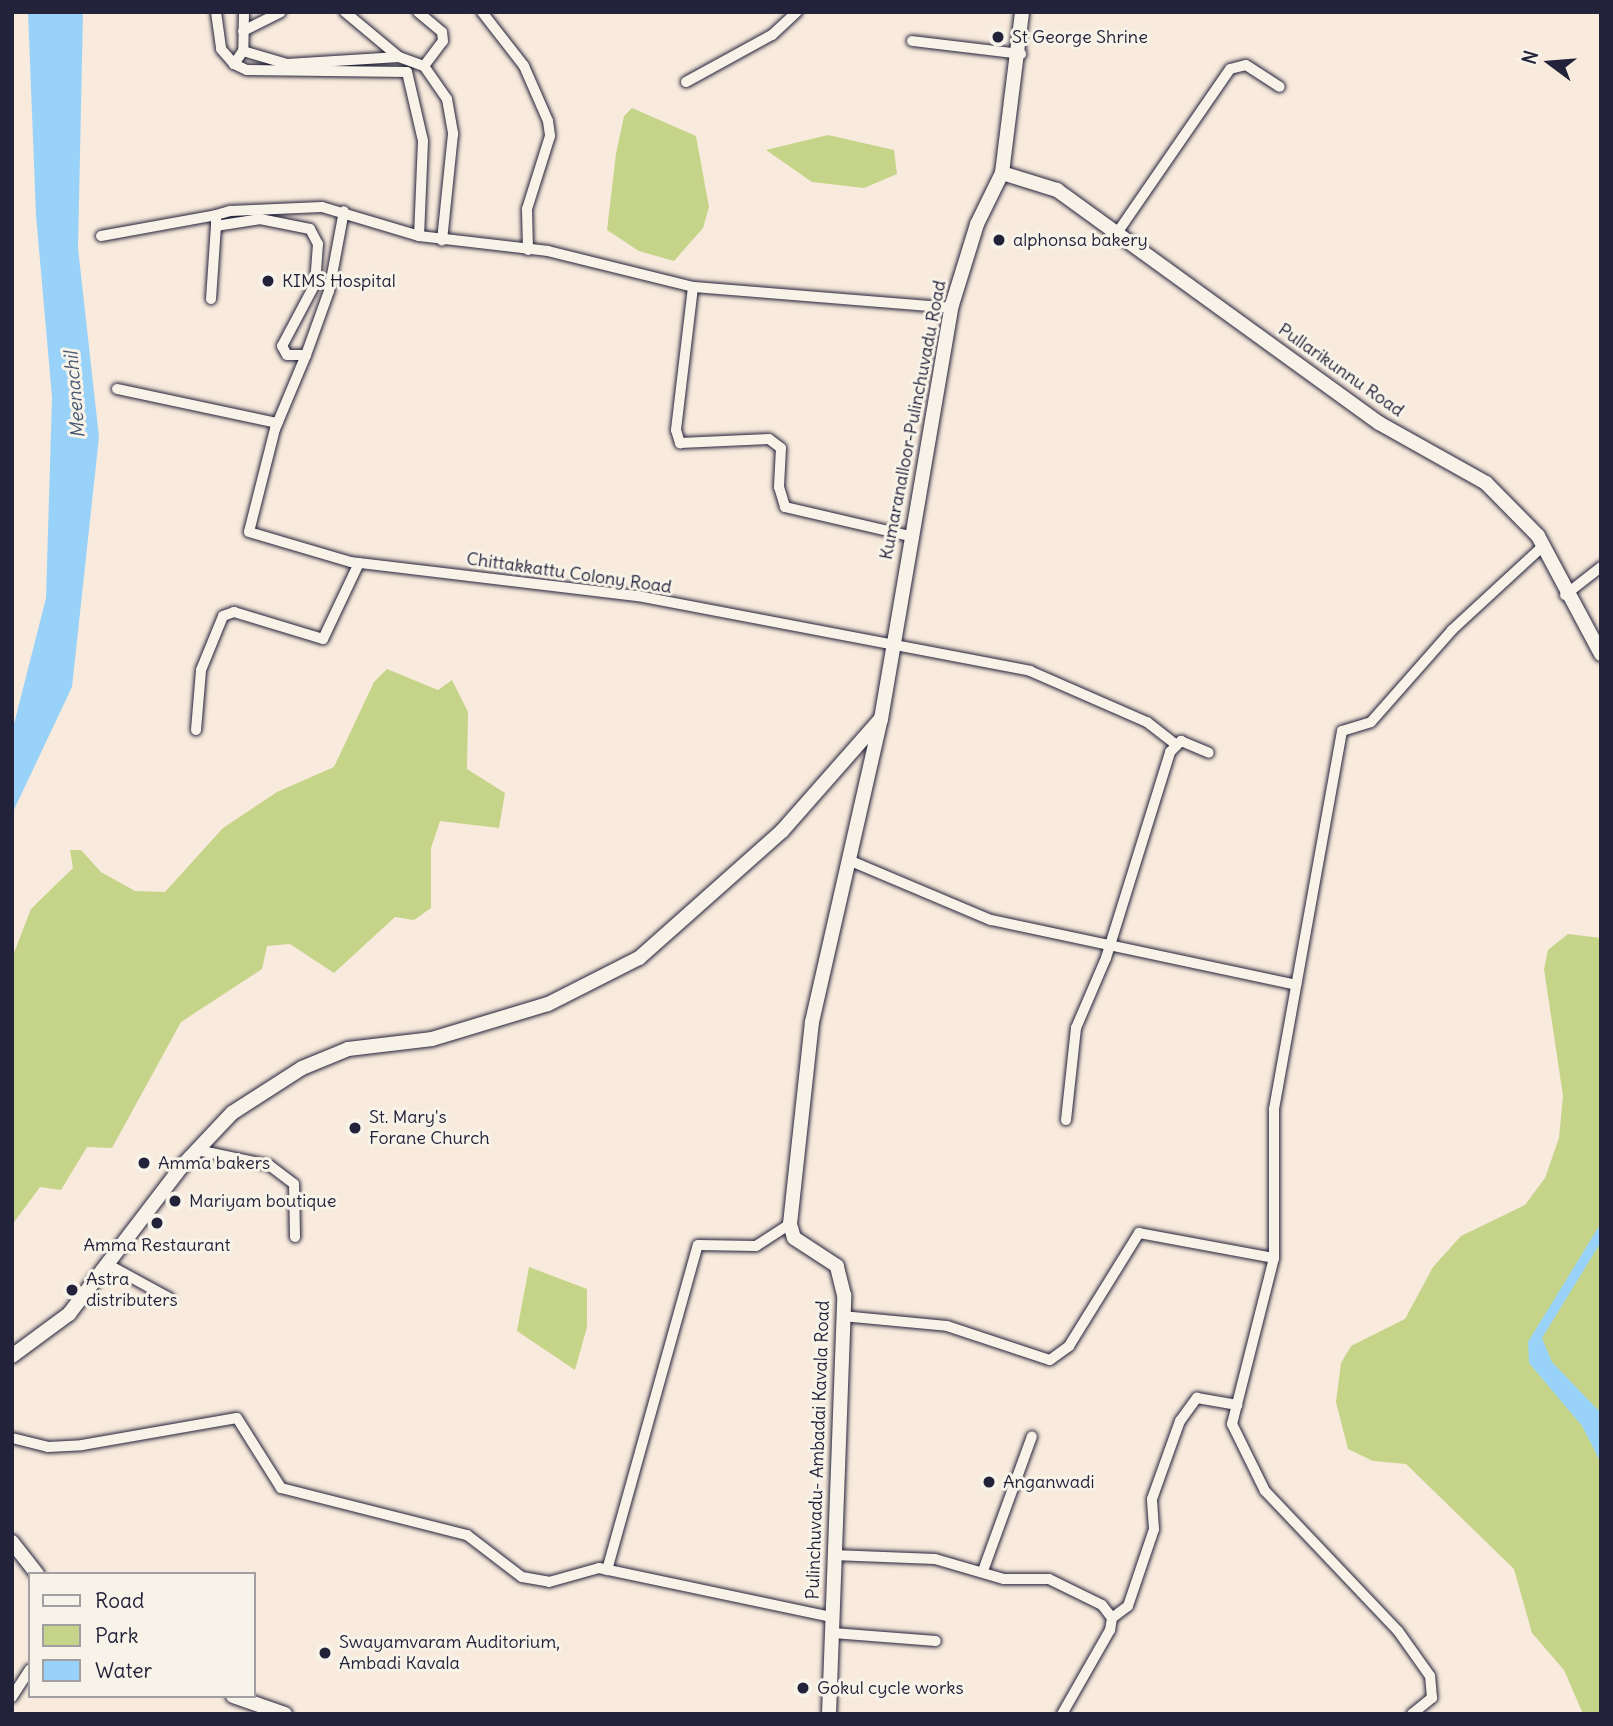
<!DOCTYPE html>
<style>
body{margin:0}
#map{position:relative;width:1613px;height:1726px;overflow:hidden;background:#f8eadc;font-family:Delius,sans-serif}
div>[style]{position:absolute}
.green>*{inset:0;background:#c5d488}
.water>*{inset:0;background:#99d2f9}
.roads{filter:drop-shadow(0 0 2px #22223b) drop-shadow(0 0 2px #22223b)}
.street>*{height:10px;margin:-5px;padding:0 5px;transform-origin:5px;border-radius:5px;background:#f7f3e8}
.secondary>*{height:14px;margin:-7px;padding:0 7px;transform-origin:7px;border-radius:7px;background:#f7f3e8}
.dots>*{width:19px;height:19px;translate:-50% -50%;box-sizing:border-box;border:4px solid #f7f3e8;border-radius:50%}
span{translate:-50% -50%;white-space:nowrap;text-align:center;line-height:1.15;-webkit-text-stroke:6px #f7f3e8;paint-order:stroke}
.poi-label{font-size:18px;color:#22223b}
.left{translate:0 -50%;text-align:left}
.street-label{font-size:18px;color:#22223b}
.water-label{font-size:19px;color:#465774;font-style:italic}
.frame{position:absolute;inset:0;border:14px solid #22223b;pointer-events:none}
.legend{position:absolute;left:28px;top:1572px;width:228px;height:126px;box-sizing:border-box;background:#f7f3e8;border:2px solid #a29fa3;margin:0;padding:9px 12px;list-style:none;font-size:21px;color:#22223b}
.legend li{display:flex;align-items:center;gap:14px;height:35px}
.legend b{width:35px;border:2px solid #a29fa3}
.north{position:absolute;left:1515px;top:28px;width:70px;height:70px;-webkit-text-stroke:5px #f7f3e8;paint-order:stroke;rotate:286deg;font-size:19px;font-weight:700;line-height:28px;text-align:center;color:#22223b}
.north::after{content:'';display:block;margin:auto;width:24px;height:32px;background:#22223b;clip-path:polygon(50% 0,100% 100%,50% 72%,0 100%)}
</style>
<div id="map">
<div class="green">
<i style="clip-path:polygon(632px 108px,696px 136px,709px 207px,703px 228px,674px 261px,639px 251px,607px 230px,616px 154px,624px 116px)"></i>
<i style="clip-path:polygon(828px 135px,894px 150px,897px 174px,864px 188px,812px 182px,766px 150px)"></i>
<i style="clip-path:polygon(387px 669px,438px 690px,452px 680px,468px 712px,467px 769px,505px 793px,499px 828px,440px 821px,431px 848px,431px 908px,414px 920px,395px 917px,334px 973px,290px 944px,267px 946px,262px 969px,181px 1022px,112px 1148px,87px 1147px,61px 1190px,40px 1187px,12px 1225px,12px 958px,31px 909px,73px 868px,70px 850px,81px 850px,101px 872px,135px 891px,165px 892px,223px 828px,277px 792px,334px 767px,374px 682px)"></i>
<i style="clip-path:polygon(1568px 934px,1601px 938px,1601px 1714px,1583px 1714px,1564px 1670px,1532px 1633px,1514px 1569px,1406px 1464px,1373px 1461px,1348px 1449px,1336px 1402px,1341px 1363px,1351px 1346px,1405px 1319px,1433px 1267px,1461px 1236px,1525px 1205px,1545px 1178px,1559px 1138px,1563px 1096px,1544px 969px,1548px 950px)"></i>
<i style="clip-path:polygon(529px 1267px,587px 1289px,587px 1327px,575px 1370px,517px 1331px)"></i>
</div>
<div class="water">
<i style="clip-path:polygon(28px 12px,83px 12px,78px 248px,99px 437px,72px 687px,12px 814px,12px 732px,46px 598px,52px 397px,36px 215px)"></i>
<i style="clip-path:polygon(1601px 1223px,1601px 1242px,1542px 1338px,1552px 1362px,1601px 1413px,1601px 1463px,1582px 1426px,1529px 1363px,1528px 1342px)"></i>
</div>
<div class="roads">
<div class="street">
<i style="left:216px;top:12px;width:37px;rotate:82deg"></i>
<i style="left:221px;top:49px;width:20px;rotate:49deg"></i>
<i style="left:244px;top:12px;width:39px;rotate:91deg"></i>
<i style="left:243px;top:51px;width:16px;rotate:125deg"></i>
<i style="left:234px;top:64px;width:14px;rotate:25deg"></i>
<i style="left:247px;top:70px;width:160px;rotate:0.7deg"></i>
<i style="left:407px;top:72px;width:71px;rotate:76.9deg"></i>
<i style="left:423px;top:141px;width:95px;rotate:92.4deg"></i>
<i style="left:345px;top:12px;width:70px;rotate:39.8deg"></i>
<i style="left:399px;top:57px;width:27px;rotate:20deg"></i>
<i style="left:424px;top:66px;width:31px;rotate:-53deg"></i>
<i style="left:443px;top:41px;width:9px;rotate:-96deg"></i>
<i style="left:442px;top:32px;width:31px;rotate:-140deg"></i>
<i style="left:482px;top:12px;width:68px;rotate:52.1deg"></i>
<i style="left:524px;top:66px;width:60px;rotate:66.4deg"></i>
<i style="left:548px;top:121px;width:15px;rotate:82deg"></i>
<i style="left:550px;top:136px;width:77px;rotate:107.5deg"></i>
<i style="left:527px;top:209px;width:41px;rotate:88.6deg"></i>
<i style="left:243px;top:31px;width:42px;rotate:-26.6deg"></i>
<i style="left:912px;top:41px;width:110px;rotate:6.8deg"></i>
<i style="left:243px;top:51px;width:46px;rotate:16.5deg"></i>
<i style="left:287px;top:64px;width:112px;rotate:-3.6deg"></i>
<i style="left:424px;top:66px;width:40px;rotate:55.1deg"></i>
<i style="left:447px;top:99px;width:36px;rotate:80deg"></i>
<i style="left:453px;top:134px;width:107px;rotate:95.9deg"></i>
<i style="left:686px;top:82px;width:98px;rotate:-28.7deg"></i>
<i style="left:772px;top:35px;width:34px;rotate:-43deg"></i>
<i style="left:216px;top:226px;width:11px;rotate:-90deg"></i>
<i style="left:216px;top:215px;width:15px;rotate:-16deg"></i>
<i style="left:230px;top:211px;width:92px;rotate:-2.5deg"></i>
<i style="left:322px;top:207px;width:101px;rotate:16.6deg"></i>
<i style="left:419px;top:236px;width:130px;rotate:6.6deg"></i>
<i style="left:548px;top:251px;width:149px;rotate:13.9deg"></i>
<i style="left:693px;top:287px;width:260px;rotate:4.6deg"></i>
<i style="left:1117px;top:233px;width:199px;rotate:-55.4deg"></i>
<i style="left:1230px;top:69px;width:16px;rotate:-14deg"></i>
<i style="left:1246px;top:65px;width:40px;rotate:32.9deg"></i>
<i style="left:101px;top:236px;width:117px;rotate:-10.3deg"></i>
<i style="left:693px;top:287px;width:144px;rotate:96.8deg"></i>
<i style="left:676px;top:430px;width:14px;rotate:73deg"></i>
<i style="left:680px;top:443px;width:89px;rotate:-2.6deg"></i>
<i style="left:769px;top:439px;width:15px;rotate:37deg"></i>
<i style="left:781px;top:448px;width:39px;rotate:93deg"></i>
<i style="left:779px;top:487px;width:21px;rotate:73deg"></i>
<i style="left:785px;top:507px;width:128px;rotate:13.1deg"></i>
<i style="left:211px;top:299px;width:73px;rotate:-86.1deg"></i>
<i style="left:216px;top:226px;width:45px;rotate:-9deg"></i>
<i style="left:260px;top:219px;width:51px;rotate:11.3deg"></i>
<i style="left:310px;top:229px;width:17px;rotate:62deg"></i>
<i style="left:318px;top:244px;width:40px;rotate:94.3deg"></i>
<i style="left:315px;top:284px;width:70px;rotate:118deg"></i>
<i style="left:282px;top:346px;width:10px;rotate:61deg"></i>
<i style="left:287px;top:355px;width:19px"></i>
<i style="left:306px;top:355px;width:68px;rotate:-70.2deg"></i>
<i style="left:329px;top:291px;width:81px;rotate:-79.4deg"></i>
<i style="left:306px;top:355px;width:80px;rotate:112.7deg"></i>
<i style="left:275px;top:429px;width:106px;rotate:104.2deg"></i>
<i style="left:249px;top:532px;width:106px;rotate:16.4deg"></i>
<i style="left:351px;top:562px;width:289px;rotate:6.8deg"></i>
<i style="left:638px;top:596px;width:399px;rotate:10.8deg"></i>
<i style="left:1030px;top:671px;width:128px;rotate:23.6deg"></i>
<i style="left:1147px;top:722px;width:34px;rotate:38deg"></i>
<i style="left:117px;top:389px;width:164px;rotate:12deg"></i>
<i style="left:1565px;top:595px;width:46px;rotate:-37.9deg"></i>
<i style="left:196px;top:730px;width:60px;rotate:-85.2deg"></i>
<i style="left:201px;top:670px;width:58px;rotate:-67.8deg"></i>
<i style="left:223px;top:616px;width:12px;rotate:-20deg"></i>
<i style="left:234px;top:612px;width:93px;rotate:16.9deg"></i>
<i style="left:323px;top:639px;width:84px;rotate:-64.7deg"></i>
<i style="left:851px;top:861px;width:152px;rotate:22.9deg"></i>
<i style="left:991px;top:920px;width:312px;rotate:12deg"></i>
<i style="left:1066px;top:1120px;width:93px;rotate:-83.8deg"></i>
<i style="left:1076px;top:1028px;width:76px;rotate:-66.8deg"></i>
<i style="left:1106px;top:958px;width:216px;rotate:-72.7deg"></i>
<i style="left:1170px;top:752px;width:16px;rotate:-45deg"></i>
<i style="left:1181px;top:741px;width:30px;rotate:23deg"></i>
<i style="left:197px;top:1150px;width:74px;rotate:11.8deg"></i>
<i style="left:269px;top:1165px;width:31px;rotate:37deg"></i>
<i style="left:294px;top:1184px;width:53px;rotate:88.9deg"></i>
<i style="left:107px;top:1264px;width:71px;rotate:28.7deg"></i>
<i style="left:842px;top:1316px;width:105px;rotate:5.4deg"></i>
<i style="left:947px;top:1326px;width:108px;rotate:18.3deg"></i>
<i style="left:1050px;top:1360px;width:24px;rotate:-36deg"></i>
<i style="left:1069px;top:1346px;width:133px;rotate:-58.2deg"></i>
<i style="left:1139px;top:1233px;width:137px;rotate:10.5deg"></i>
<i style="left:12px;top:1438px;width:37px;rotate:14deg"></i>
<i style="left:48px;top:1447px;width:34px;rotate:-3deg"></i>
<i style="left:82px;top:1445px;width:157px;rotate:-9.9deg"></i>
<i style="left:237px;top:1418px;width:83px;rotate:57.8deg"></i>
<i style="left:281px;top:1488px;width:192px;rotate:14.2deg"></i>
<i style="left:467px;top:1535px;width:69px;rotate:37.4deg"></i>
<i style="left:522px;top:1577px;width:27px;rotate:10deg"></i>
<i style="left:549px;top:1582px;width:52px;rotate:-15.6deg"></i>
<i style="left:599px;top:1568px;width:238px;rotate:11.9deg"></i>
<i style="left:833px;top:1555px;width:102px;rotate:2.2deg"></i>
<i style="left:935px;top:1559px;width:72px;rotate:16.2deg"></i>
<i style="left:1004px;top:1579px;width:45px"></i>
<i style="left:1049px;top:1579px;width:59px;rotate:26.1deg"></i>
<i style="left:1102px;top:1605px;width:16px;rotate:52deg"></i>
<i style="left:1112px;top:1618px;width:12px;rotate:99deg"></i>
<i style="left:1110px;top:1630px;width:97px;rotate:119.7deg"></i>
<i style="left:984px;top:1568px;width:140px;rotate:-70deg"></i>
<i style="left:607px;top:1570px;width:337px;rotate:-74.4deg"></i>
<i style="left:698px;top:1245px;width:58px;rotate:1deg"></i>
<i style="left:756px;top:1246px;width:40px;rotate:-32.9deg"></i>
<i style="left:1112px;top:1618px;width:20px;rotate:-37deg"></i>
<i style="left:1128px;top:1606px;width:81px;rotate:-71.3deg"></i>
<i style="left:1154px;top:1529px;width:30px;rotate:-94deg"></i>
<i style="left:1152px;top:1499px;width:83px;rotate:-70.3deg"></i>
<i style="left:1180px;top:1421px;width:29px;rotate:-54deg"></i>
<i style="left:1197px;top:1398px;width:41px;rotate:9.9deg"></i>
<i style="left:833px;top:1633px;width:103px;rotate:4.4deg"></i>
<i style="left:12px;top:1697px;width:33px;rotate:-57deg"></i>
<i style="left:1412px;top:1714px;width:26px;rotate:-39deg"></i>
<i style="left:1432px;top:1698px;width:22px;rotate:-95deg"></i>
<i style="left:1430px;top:1676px;width:55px;rotate:-125.4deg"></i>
<i style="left:1398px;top:1631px;width:193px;rotate:-133.5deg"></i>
<i style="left:1265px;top:1491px;width:75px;rotate:-116.2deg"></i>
<i style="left:1232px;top:1424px;width:171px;rotate:-75.8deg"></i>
<i style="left:1274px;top:1258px;width:149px;rotate:-90deg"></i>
<i style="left:1274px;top:1109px;width:384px;rotate:-79.8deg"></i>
<i style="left:1342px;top:731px;width:30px;rotate:-17deg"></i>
<i style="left:1371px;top:722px;width:123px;rotate:-48.6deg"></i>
<i style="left:1452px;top:630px;width:122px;rotate:-42.7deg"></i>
</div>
<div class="secondary">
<i style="left:1002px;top:173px;width:58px;rotate:17.2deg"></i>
<i style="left:1057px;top:190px;width:397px;rotate:35.9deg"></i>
<i style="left:1379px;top:423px;width:123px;rotate:29.3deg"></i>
<i style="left:1486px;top:483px;width:74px;rotate:45.5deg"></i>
<i style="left:1538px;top:536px;width:134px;rotate:61.9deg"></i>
<i style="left:12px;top:1356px;width:71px;rotate:-36.4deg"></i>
<i style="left:69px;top:1314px;width:188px;rotate:-52.6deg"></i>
<i style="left:183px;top:1165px;width:71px;rotate:-46.7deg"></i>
<i style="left:232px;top:1113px;width:83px;rotate:-32.7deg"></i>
<i style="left:302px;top:1068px;width:50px;rotate:-22.4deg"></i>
<i style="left:348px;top:1049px;width:85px;rotate:-6.8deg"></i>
<i style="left:432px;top:1039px;width:121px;rotate:-16.8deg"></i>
<i style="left:548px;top:1004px;width:102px;rotate:-26.8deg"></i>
<i style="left:639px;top:958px;width:191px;rotate:-41.6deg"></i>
<i style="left:782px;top:831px;width:148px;rotate:-48.6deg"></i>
<i style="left:12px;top:1542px;width:41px;rotate:52deg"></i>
<i style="left:233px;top:1696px;width:55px;rotate:19.1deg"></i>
<i style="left:829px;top:1714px;width:419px;rotate:-87.9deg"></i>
<i style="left:844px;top:1295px;width:30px;rotate:-104deg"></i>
<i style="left:837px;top:1266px;width:51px;rotate:-146.9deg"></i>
<i style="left:794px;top:1238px;width:15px;rotate:-106deg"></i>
<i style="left:790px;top:1224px;width:203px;rotate:-83.8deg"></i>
<i style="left:812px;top:1022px;width:311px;rotate:-77.2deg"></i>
<i style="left:881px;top:719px;width:420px;rotate:-80.3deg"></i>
<i style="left:952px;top:305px;width:85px;rotate:-72.8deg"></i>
<i style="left:977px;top:224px;width:57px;rotate:-63.9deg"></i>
<i style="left:1002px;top:173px;width:162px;rotate:-82.9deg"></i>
</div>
</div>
<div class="dots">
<i style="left:998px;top:37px;background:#22223b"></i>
<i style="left:999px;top:240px;background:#22223b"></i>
<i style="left:268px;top:281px;background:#22223b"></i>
<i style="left:355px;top:1128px;background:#22223b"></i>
<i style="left:144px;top:1163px;background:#22223b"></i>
<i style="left:175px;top:1201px;background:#22223b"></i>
<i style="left:157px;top:1223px;background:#22223b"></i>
<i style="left:72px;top:1290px;background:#22223b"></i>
<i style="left:989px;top:1482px;background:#22223b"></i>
<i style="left:325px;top:1653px;background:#22223b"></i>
<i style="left:803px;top:1688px;background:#22223b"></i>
</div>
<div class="poi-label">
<span class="left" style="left:1012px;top:37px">St George Shrine</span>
<span class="left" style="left:1013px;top:240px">alphonsa bakery</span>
<span class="left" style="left:282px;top:281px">KIMS Hospital</span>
<span class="left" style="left:369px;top:1128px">St. Mary's<br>Forane Church</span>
<span class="left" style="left:158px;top:1163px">Amma bakers</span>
<span class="left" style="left:189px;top:1201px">Mariyam boutique</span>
<span style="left:157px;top:1245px">Amma Restaurant</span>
<span class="left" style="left:86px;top:1290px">Astra<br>distributers</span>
<span class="left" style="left:1003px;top:1482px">Anganwadi</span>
<span class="left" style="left:339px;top:1653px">Swayamvaram Auditorium,<br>Ambadi Kavala</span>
<span class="left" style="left:817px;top:1688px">Gokul cycle works</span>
</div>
<div class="street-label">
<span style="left:1341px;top:370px;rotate:35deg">Pullarikunnu Road</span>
<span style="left:913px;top:420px;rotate:-79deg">Kumaranalloor-Pulinchuvadu Road</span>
<span style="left:569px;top:573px;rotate:8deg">Chittakkattu Colony Road</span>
<span style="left:818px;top:1450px;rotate:-88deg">Pulinchuvadu- Ambadai Kavala Road</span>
</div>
<div class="water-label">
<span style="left:75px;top:395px;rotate:-95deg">Meenachil</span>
</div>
<div class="frame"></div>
<ul class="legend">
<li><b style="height:9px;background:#f7f3e8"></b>Road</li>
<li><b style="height:19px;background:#c5d488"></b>Park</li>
<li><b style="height:19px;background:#99d2f9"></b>Water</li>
</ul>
<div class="north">N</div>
</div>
